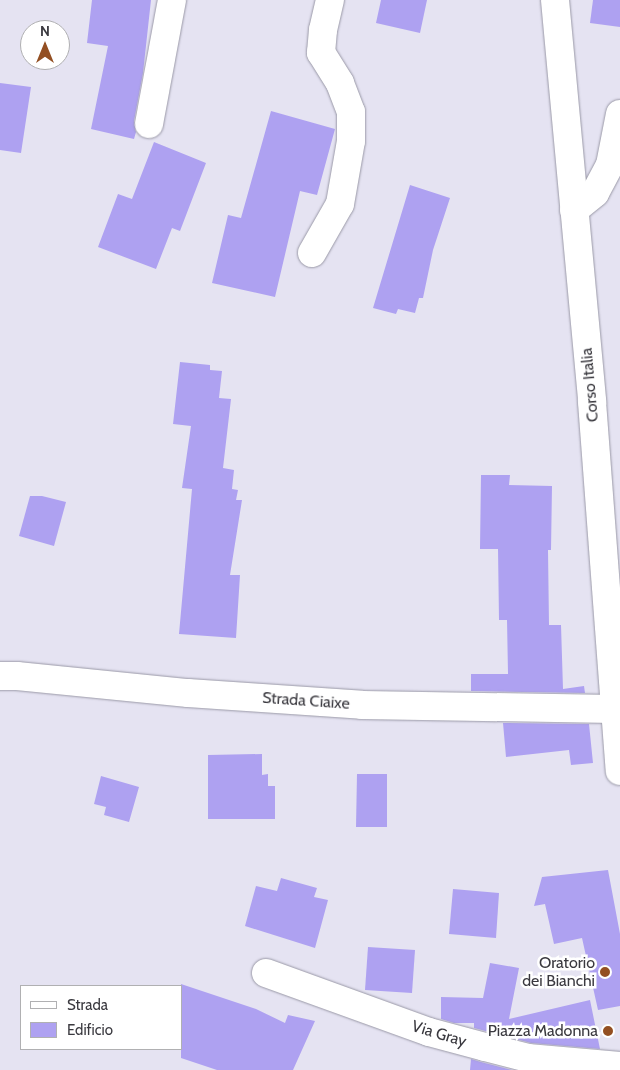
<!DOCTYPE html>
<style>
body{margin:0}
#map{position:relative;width:620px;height:1070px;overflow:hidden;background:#e5e3f2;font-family:Cabin,sans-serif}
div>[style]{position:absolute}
.building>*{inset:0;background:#aea1f1}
.roads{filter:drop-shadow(0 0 1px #9a99a7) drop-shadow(0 0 1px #9a99a7)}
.minor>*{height:28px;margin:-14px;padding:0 14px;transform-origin:14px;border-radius:14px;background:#fff}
.major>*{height:28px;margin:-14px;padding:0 14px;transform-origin:14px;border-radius:14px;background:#fff}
.dots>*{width:14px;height:14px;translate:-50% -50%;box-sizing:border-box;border:2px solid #fff;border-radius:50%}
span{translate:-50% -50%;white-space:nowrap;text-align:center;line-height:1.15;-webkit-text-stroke:5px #fff;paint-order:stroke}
.street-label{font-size:16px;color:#3a393f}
.poi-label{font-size:16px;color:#3a393f}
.right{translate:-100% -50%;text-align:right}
.legend{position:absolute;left:20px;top:985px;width:162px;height:65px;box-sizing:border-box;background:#fff;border:1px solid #b0b0b2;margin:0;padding:6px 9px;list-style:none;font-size:15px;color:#3a393f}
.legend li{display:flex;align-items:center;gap:10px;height:25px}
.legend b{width:25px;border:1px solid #b0b0b2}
.north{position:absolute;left:20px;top:20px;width:50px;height:50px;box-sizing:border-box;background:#fff;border:1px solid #b0b0b2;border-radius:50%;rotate:0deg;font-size:14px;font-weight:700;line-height:20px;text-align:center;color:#3a393f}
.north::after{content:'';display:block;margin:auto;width:18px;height:22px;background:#934f22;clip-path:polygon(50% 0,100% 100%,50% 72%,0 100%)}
</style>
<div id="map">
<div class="building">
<i style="clip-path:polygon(92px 0,151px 0,143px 73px,134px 121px,136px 132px,134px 139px,91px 129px,108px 46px,87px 43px)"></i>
<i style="clip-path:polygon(381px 0,427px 0,420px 33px,376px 23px)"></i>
<i style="clip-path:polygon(593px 0,620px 0,620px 27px,590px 23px)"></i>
<i style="clip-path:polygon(0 83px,31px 87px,21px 153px,0 150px)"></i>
<i style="clip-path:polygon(271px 111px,335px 129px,317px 195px,300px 191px,275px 297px,212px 283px,228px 215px,241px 218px)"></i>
<i style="clip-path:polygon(154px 142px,206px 163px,180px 231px,172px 228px,156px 269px,98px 247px,118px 194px,132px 199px)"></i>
<i style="clip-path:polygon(410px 185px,450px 198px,433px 250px,423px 298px,419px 298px,415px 313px,398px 309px,396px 314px,373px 308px)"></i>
<i style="clip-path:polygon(180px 362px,210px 365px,210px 370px,222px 371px,219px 398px,231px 399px,223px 468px,234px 470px,232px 489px,238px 490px,236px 500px,242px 500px,230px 575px,240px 575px,236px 638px,179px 634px,192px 489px,182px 488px,191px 426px,173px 424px)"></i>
<i style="clip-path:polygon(481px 475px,510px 475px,509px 485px,552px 486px,551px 550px,548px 550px,549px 625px,561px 625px,563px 689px,584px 686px,585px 693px,471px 691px,471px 674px,508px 674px,507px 620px,499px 620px,498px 549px,480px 549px)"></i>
<i style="clip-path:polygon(30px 496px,42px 496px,66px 502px,54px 546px,19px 536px)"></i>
<i style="clip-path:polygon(503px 723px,589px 724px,593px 763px,571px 765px,569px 750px,506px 757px)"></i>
<i style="clip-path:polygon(262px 754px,262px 775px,268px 774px,268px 786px,275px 786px,275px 819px,208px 819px,208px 755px)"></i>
<i style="clip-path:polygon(357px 774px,387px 774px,387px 827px,356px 827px)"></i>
<i style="clip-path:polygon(101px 776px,139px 787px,129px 822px,104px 815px,106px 807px,94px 804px)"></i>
<i style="clip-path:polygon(608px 870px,620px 934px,620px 1006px,598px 1010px,582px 938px,554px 944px,545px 904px,534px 906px,542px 877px)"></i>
<i style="clip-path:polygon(281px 878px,317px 888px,314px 897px,328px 900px,315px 948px,245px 926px,256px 886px,277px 891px)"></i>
<i style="clip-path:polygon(453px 889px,499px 893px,496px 938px,449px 934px)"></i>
<i style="clip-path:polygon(368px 947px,415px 950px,412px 993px,365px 990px)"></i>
<i style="clip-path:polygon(490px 963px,519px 968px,509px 1019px,590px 1000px,600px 1049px,531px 1043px,474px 1028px,474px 1023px,454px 1023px,441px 1019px,441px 997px,483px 998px)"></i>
<i style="clip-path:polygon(181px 984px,256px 1009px,285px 1023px,288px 1015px,315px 1021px,293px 1070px,217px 1070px,181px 1058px)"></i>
<i style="clip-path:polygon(471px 1059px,481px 1062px,512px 1070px,470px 1070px)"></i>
</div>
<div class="roads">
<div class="minor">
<i style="left:149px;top:124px;width:126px;rotate:-79.5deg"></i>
<i style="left:574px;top:210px;width:27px;rotate:-39deg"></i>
<i style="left:595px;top:193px;width:32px;rotate:-62deg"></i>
<i style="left:610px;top:165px;width:52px;rotate:-78.9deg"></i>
<i style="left:312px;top:253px;width:56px;rotate:-60.3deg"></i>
<i style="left:340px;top:204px;width:64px;rotate:-80.1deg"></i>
<i style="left:351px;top:141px;width:29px;rotate:-90deg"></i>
<i style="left:351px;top:112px;width:31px;rotate:-111deg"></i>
<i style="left:340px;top:83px;width:36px;rotate:-122deg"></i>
<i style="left:321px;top:53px;width:23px;rotate:-85deg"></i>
<i style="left:323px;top:30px;width:31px;rotate:-77deg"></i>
<i style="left:0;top:676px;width:17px"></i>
<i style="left:17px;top:676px;width:172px;rotate:5.7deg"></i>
<i style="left:188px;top:693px;width:174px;rotate:3.9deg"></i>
<i style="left:362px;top:705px;width:252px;rotate:0.9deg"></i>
<i style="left:266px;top:973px;width:173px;rotate:19.9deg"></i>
<i style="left:429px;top:1032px;width:58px;rotate:15deg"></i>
<i style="left:485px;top:1047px;width:44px;rotate:14.3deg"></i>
<i style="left:528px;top:1058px;width:92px;rotate:5deg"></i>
</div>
<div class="major">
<i style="left:555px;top:0;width:404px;rotate:84.7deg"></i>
<i style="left:592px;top:402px;width:370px;rotate:85.7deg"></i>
</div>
</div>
<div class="dots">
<i style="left:605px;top:972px;background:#934f22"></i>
<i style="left:608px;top:1031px;background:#934f22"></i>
</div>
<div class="street-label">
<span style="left:590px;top:385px;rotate:-95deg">Corso Italia</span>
<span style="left:306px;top:701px;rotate:4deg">Strada Ciaixe</span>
<span style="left:439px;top:1034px;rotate:17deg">Via Gray</span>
</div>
<div class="poi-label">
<span class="right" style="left:595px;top:972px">Oratorio<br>dei Bianchi</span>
<span class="right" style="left:598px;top:1031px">Piazza Madonna</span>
</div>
<ul class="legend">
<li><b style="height:6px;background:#fff"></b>Strada</li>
<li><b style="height:14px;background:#aea1f1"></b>Edificio</li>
</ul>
<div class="north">N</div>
</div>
